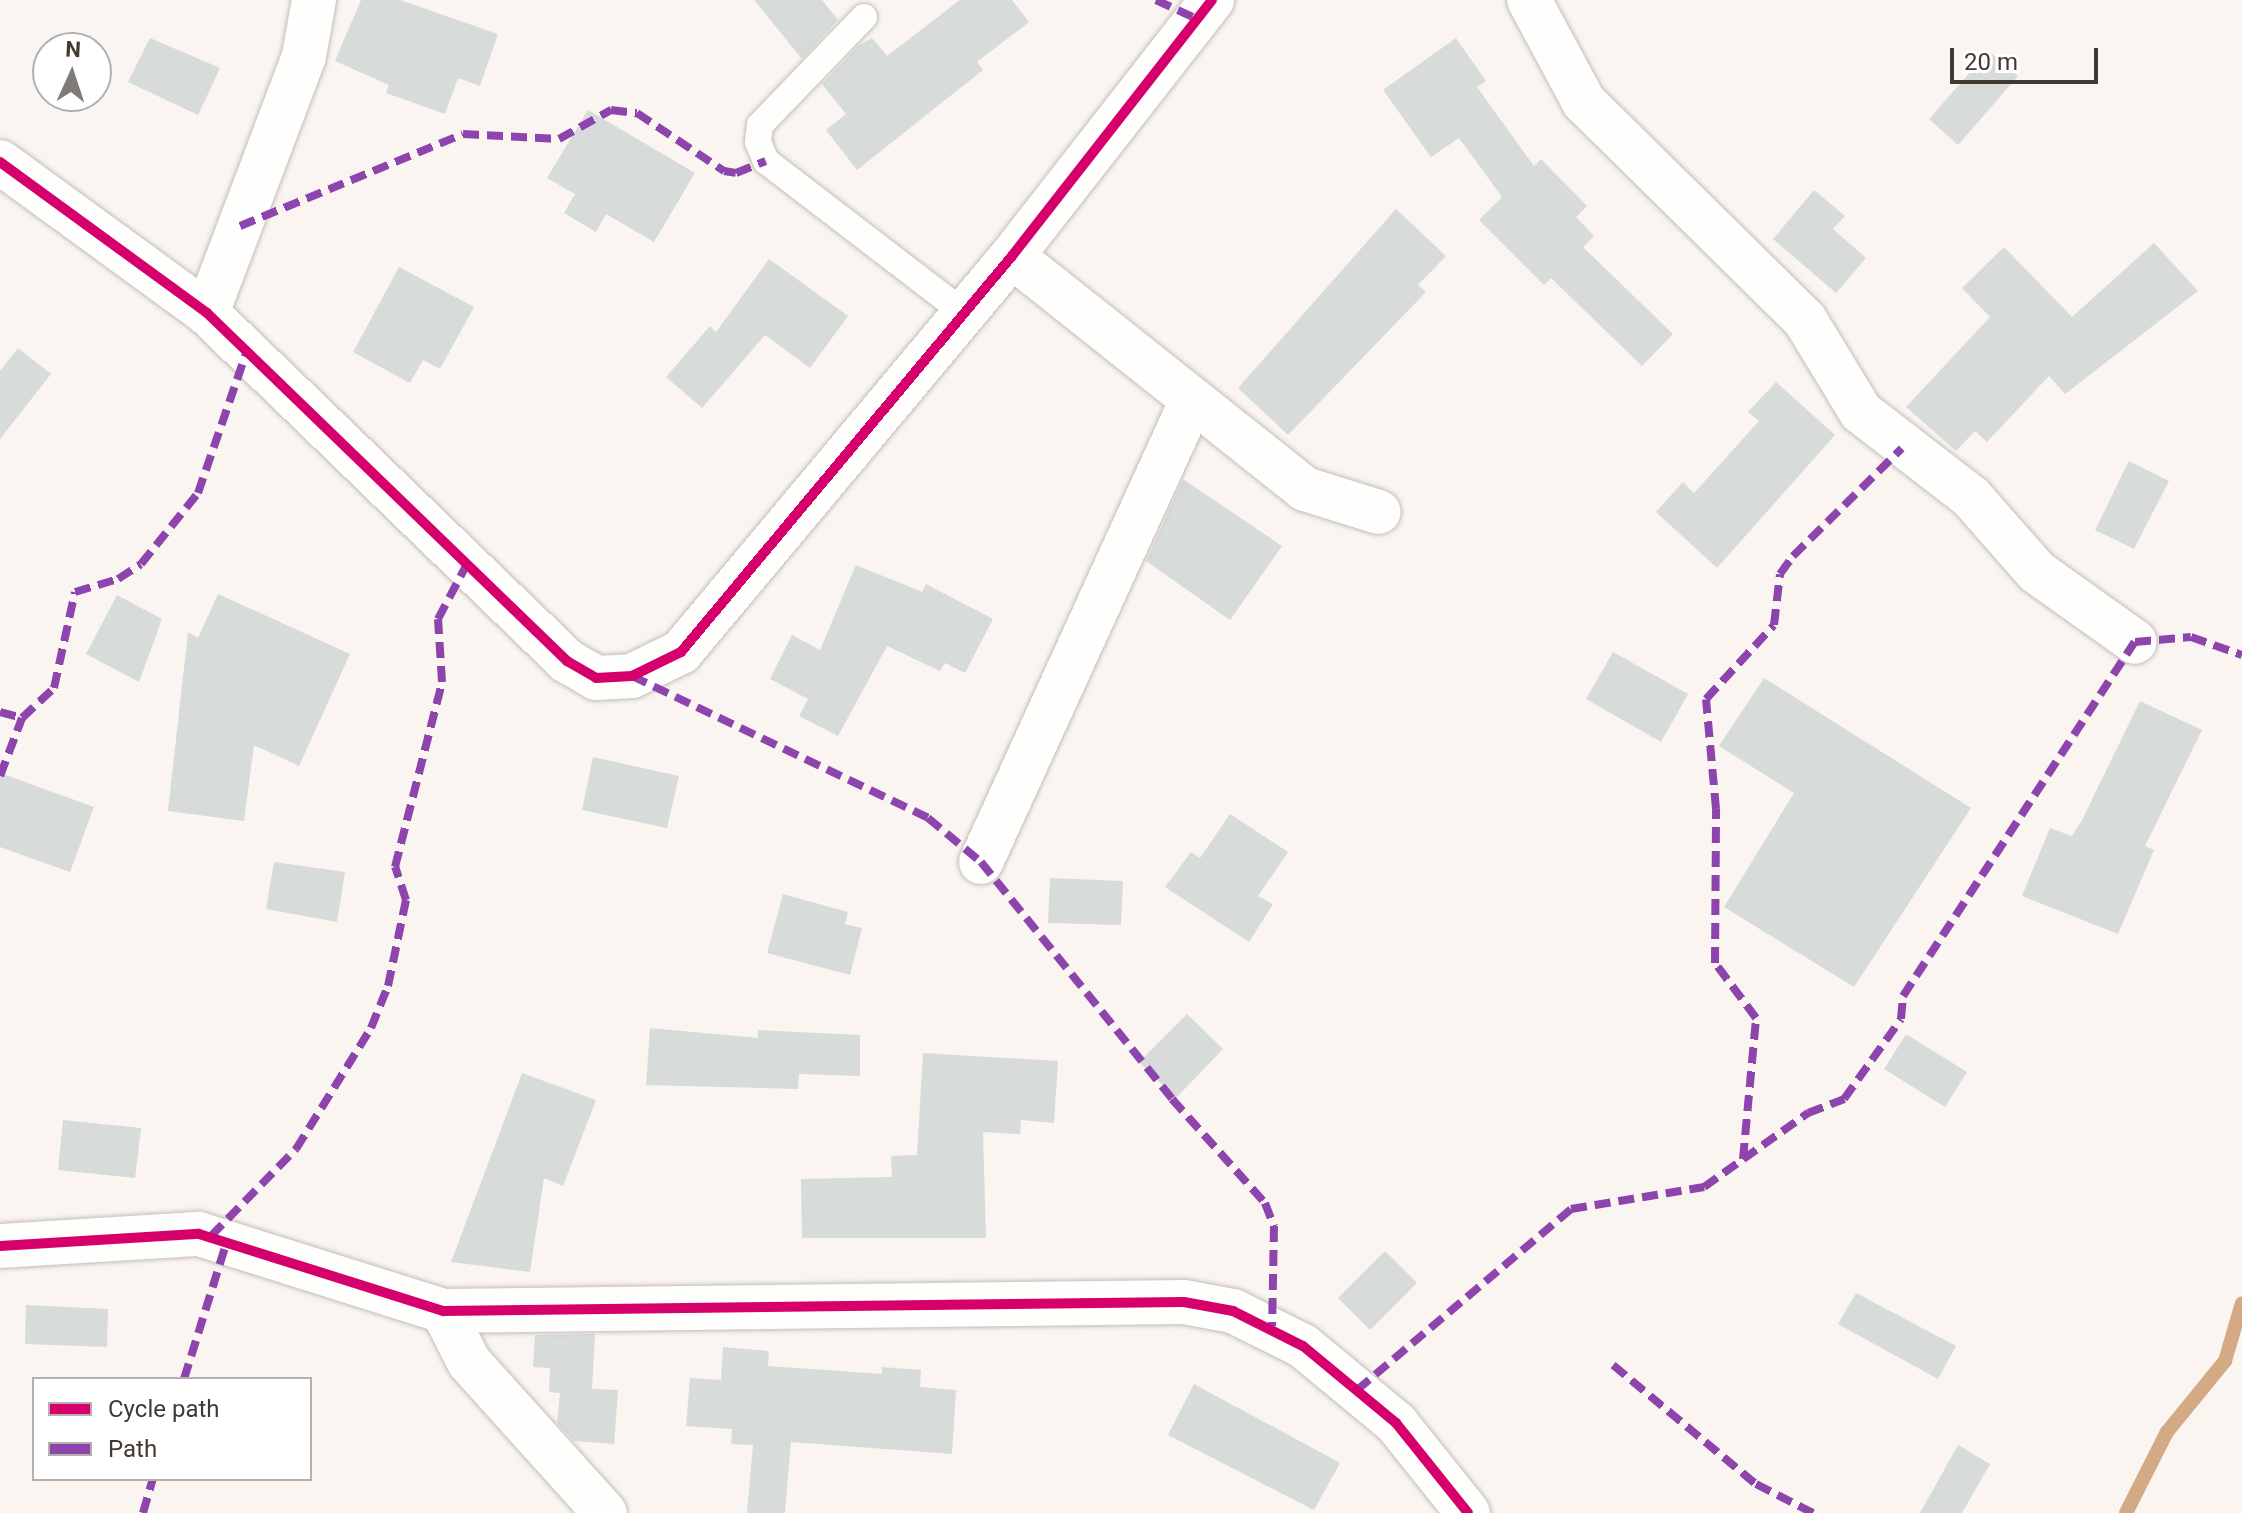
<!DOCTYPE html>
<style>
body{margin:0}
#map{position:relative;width:2242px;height:1513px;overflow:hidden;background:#faf5f1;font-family:Roboto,sans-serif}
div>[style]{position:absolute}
.stream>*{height:14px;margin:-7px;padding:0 7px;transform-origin:7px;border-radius:7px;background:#d4aa84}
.building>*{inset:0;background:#d7dbd9}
.roads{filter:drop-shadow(0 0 2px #c4bdb8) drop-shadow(0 0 2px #c4bdb8)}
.service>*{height:26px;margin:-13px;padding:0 13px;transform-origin:13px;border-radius:13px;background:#fefefd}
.minor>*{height:44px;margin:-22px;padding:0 22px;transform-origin:22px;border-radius:22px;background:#fefefd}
.quiet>*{height:8px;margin-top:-4px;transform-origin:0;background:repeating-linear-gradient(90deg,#8e44ad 0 16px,transparent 0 24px)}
.cycleway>*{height:10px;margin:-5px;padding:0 5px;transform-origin:5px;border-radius:5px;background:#d6006c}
span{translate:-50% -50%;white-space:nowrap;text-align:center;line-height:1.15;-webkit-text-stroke:6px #fff;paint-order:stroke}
.legend{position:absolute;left:32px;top:1377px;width:280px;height:104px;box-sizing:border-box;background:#fff;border:2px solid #b3b0ad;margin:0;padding:10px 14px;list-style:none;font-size:24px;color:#423a32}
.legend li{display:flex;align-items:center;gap:16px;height:40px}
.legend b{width:40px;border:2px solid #b3b0ad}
.north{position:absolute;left:32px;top:32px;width:80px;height:80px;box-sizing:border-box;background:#fff;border:2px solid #b3b0ad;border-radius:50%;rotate:3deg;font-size:22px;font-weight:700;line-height:32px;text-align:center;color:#423a32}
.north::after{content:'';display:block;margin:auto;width:28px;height:36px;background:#827b75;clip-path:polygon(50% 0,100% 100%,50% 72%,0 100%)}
.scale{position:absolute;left:1950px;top:48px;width:148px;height:36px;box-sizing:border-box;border:4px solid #423a32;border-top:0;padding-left:10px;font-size:24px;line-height:28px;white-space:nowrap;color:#423a32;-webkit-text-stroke:6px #fff;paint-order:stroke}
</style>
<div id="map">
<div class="stream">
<i style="left:2126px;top:1513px;width:91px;rotate:-63.2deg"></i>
<i style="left:2167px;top:1432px;width:92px;rotate:-50.8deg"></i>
<i style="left:2225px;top:1361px;width:60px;rotate:-73.7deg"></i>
</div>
<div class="building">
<i style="clip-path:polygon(361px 0,400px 0,498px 34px,480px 86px,458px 78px,445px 114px,386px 93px,389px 85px,335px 61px)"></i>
<i style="clip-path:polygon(754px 0,822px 0,838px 20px,802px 59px)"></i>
<i style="clip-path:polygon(960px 0,1012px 0,1029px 22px,977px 62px,983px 70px,857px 170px,826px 130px,846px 114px,822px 84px,858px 46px,872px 38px,887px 56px)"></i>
<i style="clip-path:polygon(150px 38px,220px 68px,198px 115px,128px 82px)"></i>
<i style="clip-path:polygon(1456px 38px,1486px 81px,1477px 87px,1534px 166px,1541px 159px,1587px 206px,1576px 217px,1594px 236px,1583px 247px,1673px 334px,1642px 366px,1551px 278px,1544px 285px,1479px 220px,1502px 197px,1459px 138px,1431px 157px,1383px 90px)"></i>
<i style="clip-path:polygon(1989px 51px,2018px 76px,1958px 145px,1929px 119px)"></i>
<i style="clip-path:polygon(588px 110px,695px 173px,654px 242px,606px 214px,596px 232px,564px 213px,575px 194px,547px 178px)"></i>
<i style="clip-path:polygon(1814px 190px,1845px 216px,1833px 229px,1866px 258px,1836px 293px,1773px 239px)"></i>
<i style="clip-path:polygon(1396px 209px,1446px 256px,1418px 285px,1426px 292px,1288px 435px,1238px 388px)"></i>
<i style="clip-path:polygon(2154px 243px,2198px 291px,2065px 394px,2049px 376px,1987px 442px,1975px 431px,1956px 451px,1906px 407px,1990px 317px,1962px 288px,2004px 247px,2072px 317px)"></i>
<i style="clip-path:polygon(769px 259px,848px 316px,810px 368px,765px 335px,702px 408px,666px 377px,710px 326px,716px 332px)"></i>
<i style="clip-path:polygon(399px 267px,474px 307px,440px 369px,423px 360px,410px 383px,353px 352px)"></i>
<i style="clip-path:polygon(18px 348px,51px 374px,0 439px,0 371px)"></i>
<i style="clip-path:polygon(1776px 382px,1835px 435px,1717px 568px,1656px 512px,1683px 482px,1694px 493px,1759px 421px,1748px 412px)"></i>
<i style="clip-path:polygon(2129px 461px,2169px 481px,2134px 549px,2095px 530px)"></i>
<i style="clip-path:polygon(1183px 479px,1282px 546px,1230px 620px,1146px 561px)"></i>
<i style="clip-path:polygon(856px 565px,922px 592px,926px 584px,993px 619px,965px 673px,945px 663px,940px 671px,887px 646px,838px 736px,799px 716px,808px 699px,770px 679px,792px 635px,820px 650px)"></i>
<i style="clip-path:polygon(218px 594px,350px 654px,299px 766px,254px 745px,244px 821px,168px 811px,188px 632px,198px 638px)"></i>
<i style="clip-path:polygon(117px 595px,162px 619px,139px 682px,86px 654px)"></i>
<i style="clip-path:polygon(1613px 652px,1688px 694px,1661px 742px,1586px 699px)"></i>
<i style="clip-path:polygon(1764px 678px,1971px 808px,1854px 987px,1724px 907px,1794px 793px,1719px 746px)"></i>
<i style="clip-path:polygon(2140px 701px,2202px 730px,2145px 846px,2154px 850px,2118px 934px,2022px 896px,2050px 828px,2072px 836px,2082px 820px)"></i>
<i style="clip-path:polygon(593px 757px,679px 776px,667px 828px,582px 810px)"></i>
<i style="clip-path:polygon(0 773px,94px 807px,70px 872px,0 847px)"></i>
<i style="clip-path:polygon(1230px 814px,1288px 852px,1258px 896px,1273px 904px,1249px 942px,1165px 887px,1191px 852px,1200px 858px)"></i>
<i style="clip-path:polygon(274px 862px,345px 872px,337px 922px,266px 909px)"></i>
<i style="clip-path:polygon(1050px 878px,1123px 881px,1121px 925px,1048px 923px)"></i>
<i style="clip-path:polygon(783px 894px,848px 912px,845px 924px,862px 928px,850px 975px,767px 953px)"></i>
<i style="clip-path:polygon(1187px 1014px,1223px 1049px,1176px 1098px,1139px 1062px)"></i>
<i style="clip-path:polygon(650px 1028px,758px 1038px,758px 1030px,860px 1035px,860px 1076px,799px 1074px,798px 1089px,646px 1085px)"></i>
<i style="clip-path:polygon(1906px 1034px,1967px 1072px,1945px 1107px,1884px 1069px)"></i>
<i style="clip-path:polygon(923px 1053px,1058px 1061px,1054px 1123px,1021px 1120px,1020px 1134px,983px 1132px,986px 1238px,802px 1238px,801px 1179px,892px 1177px,891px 1156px,917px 1155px)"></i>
<i style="clip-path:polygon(522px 1073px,596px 1100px,563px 1186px,544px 1178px,530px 1272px,451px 1262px)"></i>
<i style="clip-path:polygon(63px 1120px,141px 1128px,135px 1178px,58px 1170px)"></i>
<i style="clip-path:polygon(1385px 1251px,1417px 1283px,1370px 1330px,1338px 1298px)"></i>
<i style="clip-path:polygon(1856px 1293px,1956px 1346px,1938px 1379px,1838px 1324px)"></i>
<i style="clip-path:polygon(26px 1305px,108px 1309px,107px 1347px,25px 1344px)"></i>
<i style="clip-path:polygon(595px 1334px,592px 1389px,618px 1390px,614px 1444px,574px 1441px,557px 1423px,560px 1393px,549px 1392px,550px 1368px,533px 1367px,535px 1335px)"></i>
<i style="clip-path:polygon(723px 1347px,769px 1351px,768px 1366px,882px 1374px,882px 1367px,921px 1370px,920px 1387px,956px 1390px,952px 1454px,791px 1442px,785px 1513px,747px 1513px,753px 1445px,731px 1444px,732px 1429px,686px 1426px,690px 1378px,721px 1380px)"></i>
<i style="clip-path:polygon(1194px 1384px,1340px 1463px,1314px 1510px,1168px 1435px)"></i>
<i style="clip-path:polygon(1958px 1445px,1990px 1464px,1962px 1513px,1920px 1513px)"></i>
</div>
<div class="roads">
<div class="service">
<i style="left:864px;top:17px;width:150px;rotate:133.9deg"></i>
<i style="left:760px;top:125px;width:17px;rotate:97deg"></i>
<i style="left:758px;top:142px;width:21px;rotate:67deg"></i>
<i style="left:766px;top:161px;width:248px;rotate:37.5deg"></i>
</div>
<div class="minor">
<i style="left:1529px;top:0;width:116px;rotate:61.7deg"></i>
<i style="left:1584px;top:102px;width:310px;rotate:44.6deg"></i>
<i style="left:1805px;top:320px;width:108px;rotate:58.7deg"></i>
<i style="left:1861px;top:412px;width:139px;rotate:37.7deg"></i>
<i style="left:1971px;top:497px;width:100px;rotate:48.7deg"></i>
<i style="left:2037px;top:572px;width:120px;rotate:35.5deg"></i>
<i style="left:0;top:162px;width:256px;rotate:36.1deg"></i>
<i style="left:207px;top:313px;width:501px;rotate:44.03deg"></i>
<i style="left:567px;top:661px;width:34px;rotate:30deg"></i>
<i style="left:596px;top:678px;width:36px;rotate:-3deg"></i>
<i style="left:632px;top:676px;width:55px;rotate:-26.1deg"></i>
<i style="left:681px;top:652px;width:516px;rotate:-50.11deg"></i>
<i style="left:1012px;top:256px;width:325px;rotate:-52deg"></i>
<i style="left:1012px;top:256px;width:374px;rotate:38.5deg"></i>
<i style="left:1305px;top:489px;width:77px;rotate:17.3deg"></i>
<i style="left:207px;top:313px;width:275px;rotate:-69.3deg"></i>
<i style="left:304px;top:56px;width:57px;rotate:-79.9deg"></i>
<i style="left:981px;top:862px;width:508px;rotate:-65.45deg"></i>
<i style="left:0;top:1246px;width:199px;rotate:-3.5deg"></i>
<i style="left:199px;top:1234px;width:256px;rotate:17.5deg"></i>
<i style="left:443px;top:1311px;width:741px;rotate:-0.7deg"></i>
<i style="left:1184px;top:1302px;width:50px;rotate:10.4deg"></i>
<i style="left:1233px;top:1311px;width:78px;rotate:26.6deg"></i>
<i style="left:1303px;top:1346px;width:121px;rotate:39.6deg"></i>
<i style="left:1396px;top:1423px;width:115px;rotate:51.3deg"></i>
<i style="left:443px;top:1311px;width:57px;rotate:63deg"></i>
<i style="left:469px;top:1362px;width:203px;rotate:48deg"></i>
</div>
</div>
<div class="quiet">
<i style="left:1156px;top:0;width:45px;rotate:24.9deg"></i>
<i style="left:240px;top:226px;width:241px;rotate:-22.4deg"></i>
<i style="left:463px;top:134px;width:96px;rotate:3deg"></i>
<i style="left:559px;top:139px;width:60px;rotate:-29.1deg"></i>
<i style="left:611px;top:110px;width:26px;rotate:7deg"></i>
<i style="left:637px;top:113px;width:105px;rotate:33.7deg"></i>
<i style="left:724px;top:171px;width:12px;rotate:9deg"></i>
<i style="left:736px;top:173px;width:32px;rotate:-22deg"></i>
<i style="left:632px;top:676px;width:328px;rotate:25.6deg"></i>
<i style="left:928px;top:818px;width:69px;rotate:39.7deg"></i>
<i style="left:981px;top:862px;width:304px;rotate:51.1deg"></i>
<i style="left:1172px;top:1099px;width:140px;rotate:48.2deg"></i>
<i style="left:1265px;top:1203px;width:25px;rotate:69deg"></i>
<i style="left:1274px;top:1226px;width:100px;rotate:91.1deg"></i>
<i style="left:0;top:712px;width:23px;rotate:15deg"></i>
<i style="left:0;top:776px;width:62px;rotate:-69.2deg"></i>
<i style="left:22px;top:718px;width:44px;rotate:-43.2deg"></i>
<i style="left:54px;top:688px;width:98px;rotate:-77.7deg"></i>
<i style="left:75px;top:592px;width:45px;rotate:-16.8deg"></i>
<i style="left:118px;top:579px;width:27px;rotate:-33deg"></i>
<i style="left:141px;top:564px;width:91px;rotate:-51.2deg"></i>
<i style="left:198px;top:493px;width:150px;rotate:-71deg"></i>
<i style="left:1743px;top:1159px;width:142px;rotate:-84.7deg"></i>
<i style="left:1756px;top:1018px;width:69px;rotate:-126.7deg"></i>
<i style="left:1715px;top:963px;width:154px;rotate:-89.6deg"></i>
<i style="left:1716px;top:809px;width:110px;rotate:-95.2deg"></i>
<i style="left:1706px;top:699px;width:100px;rotate:-47.4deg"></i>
<i style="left:1774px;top:625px;width:51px;rotate:-83.3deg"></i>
<i style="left:1780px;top:574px;width:22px;rotate:-54deg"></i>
<i style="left:1793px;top:556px;width:153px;rotate:-44.7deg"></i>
<i style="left:211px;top:1236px;width:122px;rotate:-45.7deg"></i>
<i style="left:296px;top:1149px;width:142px;rotate:-58.2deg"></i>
<i style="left:371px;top:1028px;width:45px;rotate:-68deg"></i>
<i style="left:388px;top:986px;width:88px;rotate:-78.2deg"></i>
<i style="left:406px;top:900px;width:35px;rotate:-108deg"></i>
<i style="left:395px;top:867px;width:191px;rotate:-75.7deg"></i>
<i style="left:442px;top:682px;width:63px;rotate:-93.6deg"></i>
<i style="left:438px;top:619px;width:62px;rotate:-62.2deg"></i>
<i style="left:1613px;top:1365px;width:186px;rotate:39.8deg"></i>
<i style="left:1756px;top:1484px;width:64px;rotate:27deg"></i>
<i style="left:184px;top:1379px;width:145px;rotate:-72.7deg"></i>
<i style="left:1357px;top:1390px;width:280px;rotate:-40.2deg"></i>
<i style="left:1571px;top:1209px;width:135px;rotate:-9.4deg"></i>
<i style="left:1704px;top:1187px;width:128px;rotate:-35.4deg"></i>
<i style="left:1808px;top:1113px;width:39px;rotate:-21deg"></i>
<i style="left:1844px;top:1099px;width:98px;rotate:-54.5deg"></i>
<i style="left:1901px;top:1019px;width:23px;rotate:-85deg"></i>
<i style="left:1903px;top:996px;width:423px;rotate:-56.8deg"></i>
<i style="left:2135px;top:642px;width:56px;rotate:-5.1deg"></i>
<i style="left:2191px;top:637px;width:54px;rotate:19.4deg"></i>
<i style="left:143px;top:1513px;width:35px;rotate:-74deg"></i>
</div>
<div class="cycleway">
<i style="left:0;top:162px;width:256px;rotate:36.1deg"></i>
<i style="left:207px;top:313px;width:501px;rotate:44.03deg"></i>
<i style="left:567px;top:661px;width:34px;rotate:30deg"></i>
<i style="left:596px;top:678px;width:36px;rotate:-3deg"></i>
<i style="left:632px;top:676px;width:55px;rotate:-26.1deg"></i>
<i style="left:681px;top:652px;width:516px;rotate:-50.11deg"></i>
<i style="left:1012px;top:256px;width:325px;rotate:-52deg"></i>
<i style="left:0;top:1246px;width:199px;rotate:-3.5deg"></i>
<i style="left:199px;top:1234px;width:256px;rotate:17.5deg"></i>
<i style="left:443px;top:1311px;width:741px;rotate:-0.7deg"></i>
<i style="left:1184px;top:1302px;width:50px;rotate:10.4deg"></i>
<i style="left:1233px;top:1311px;width:78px;rotate:26.6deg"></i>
<i style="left:1303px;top:1346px;width:121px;rotate:39.6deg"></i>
<i style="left:1396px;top:1423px;width:115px;rotate:51.3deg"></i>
</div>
<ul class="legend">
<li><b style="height:10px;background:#d6006c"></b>Cycle path</li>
<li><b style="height:10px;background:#8e44ad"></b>Path</li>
</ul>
<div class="north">N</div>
<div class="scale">20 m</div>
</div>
